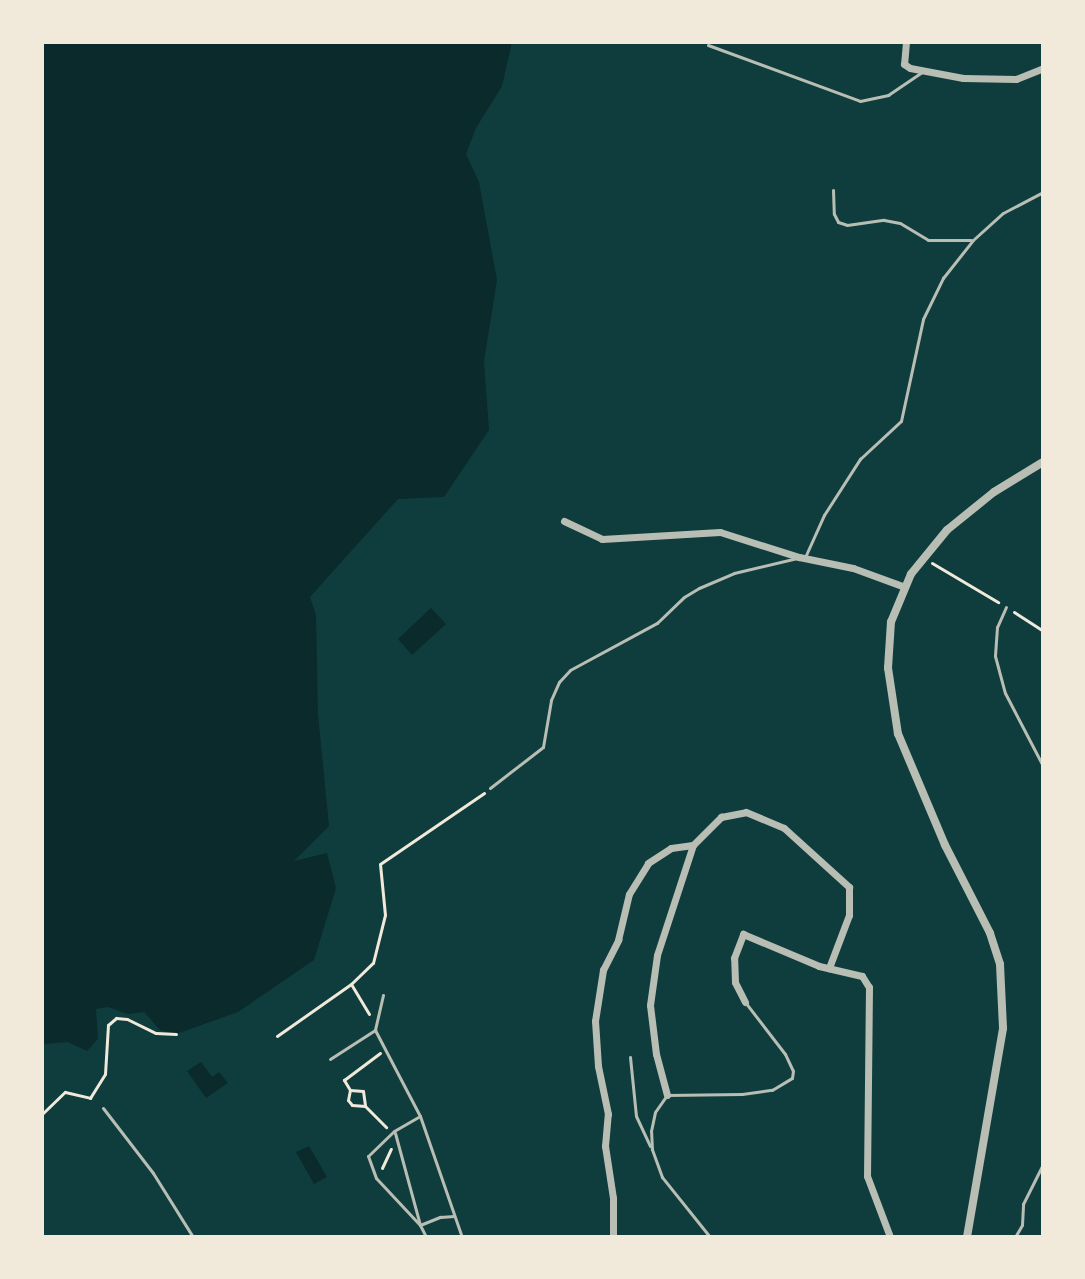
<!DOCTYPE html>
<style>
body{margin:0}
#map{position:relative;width:1085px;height:1279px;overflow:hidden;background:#0f3d3e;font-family:Lato,sans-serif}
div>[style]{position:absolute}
.water>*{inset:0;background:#0a2a2b}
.path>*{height:3px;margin:-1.5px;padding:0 1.5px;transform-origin:1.5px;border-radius:1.5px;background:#f1e9da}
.service>*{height:3px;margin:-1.5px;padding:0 1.5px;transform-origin:1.5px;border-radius:1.5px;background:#b8beb3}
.minor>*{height:7px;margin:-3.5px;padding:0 3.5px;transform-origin:3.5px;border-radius:3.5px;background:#b8beb3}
.tertiary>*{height:8px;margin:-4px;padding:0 4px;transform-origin:4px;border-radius:4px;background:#b8beb3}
span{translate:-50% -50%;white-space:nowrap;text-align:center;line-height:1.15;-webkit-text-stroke:8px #f1e9da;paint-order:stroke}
.frame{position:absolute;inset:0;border:44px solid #f1e9da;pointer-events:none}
</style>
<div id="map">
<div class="water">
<i style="clip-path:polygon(42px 42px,512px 42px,502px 86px,476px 128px,466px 154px,479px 182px,497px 280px,484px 361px,489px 430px,444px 497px,398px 499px,310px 597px,316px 615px,318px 714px,329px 826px,294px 861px,327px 853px,336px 888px,314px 960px,238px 1012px,176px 1034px,160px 1030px,144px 1012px,128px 1014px,108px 1007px,96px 1009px,98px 1039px,87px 1051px,68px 1042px,42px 1044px)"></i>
<i style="clip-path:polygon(431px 608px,446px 624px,412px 655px,398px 639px)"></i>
<i style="clip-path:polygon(201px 1062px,212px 1077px,219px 1072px,228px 1083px,206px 1098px,187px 1071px)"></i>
<i style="clip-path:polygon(309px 1146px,327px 1177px,314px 1184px,296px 1152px)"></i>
</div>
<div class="path">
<i style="left:932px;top:563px;width:77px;rotate:30.6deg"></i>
<i style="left:1014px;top:612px;width:35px;rotate:33deg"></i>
<i style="left:351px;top:984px;width:35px;rotate:59deg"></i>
<i style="left:277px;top:1036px;width:90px;rotate:-35.1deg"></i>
<i style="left:351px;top:984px;width:30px;rotate:-44deg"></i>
<i style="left:373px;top:963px;width:49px;rotate:-76deg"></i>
<i style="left:385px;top:915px;width:51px;rotate:-95.6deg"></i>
<i style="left:380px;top:864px;width:126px;rotate:-34.3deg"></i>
<i style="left:350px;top:1090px;width:12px;rotate:-121deg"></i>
<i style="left:344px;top:1080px;width:45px;rotate:-36.9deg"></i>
<i style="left:365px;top:1106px;width:13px;rotate:-176deg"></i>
<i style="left:352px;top:1105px;width:6px;rotate:-129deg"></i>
<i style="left:348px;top:1100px;width:10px;rotate:-79deg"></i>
<i style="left:350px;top:1090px;width:13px;rotate:4deg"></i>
<i style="left:363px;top:1091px;width:15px;rotate:82deg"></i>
<i style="left:365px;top:1106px;width:30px;rotate:45deg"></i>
<i style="left:42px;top:1114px;width:32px;rotate:-44deg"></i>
<i style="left:65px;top:1092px;width:26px;rotate:13deg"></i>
<i style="left:90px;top:1098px;width:28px;rotate:-58deg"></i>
<i style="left:105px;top:1074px;width:49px;rotate:-86.5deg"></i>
<i style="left:108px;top:1025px;width:11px;rotate:-41deg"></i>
<i style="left:116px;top:1018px;width:11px;rotate:5deg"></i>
<i style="left:127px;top:1019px;width:32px;rotate:26deg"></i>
<i style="left:156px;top:1033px;width:20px;rotate:3deg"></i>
<i style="left:382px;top:1168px;width:21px;rotate:-65deg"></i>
</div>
<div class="service">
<i style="left:708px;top:45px;width:162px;rotate:20.2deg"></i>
<i style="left:860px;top:101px;width:29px;rotate:-12deg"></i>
<i style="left:888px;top:95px;width:41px;rotate:-34.1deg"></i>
<i style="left:833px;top:190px;width:24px;rotate:88deg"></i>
<i style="left:834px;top:214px;width:9px;rotate:63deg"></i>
<i style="left:838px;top:222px;width:9px;rotate:18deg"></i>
<i style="left:847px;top:225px;width:37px;rotate:-8deg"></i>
<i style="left:884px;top:220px;width:16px;rotate:11deg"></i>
<i style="left:900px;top:223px;width:33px;rotate:31deg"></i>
<i style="left:928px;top:240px;width:43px"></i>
<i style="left:806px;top:555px;width:44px;rotate:-65.8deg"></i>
<i style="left:824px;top:515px;width:67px;rotate:-57.3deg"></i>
<i style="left:860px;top:459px;width:56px;rotate:-42.8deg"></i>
<i style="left:901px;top:421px;width:104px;rotate:-77.8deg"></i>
<i style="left:923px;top:319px;width:46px;rotate:-64deg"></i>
<i style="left:943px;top:278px;width:48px;rotate:-51.7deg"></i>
<i style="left:973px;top:240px;width:40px;rotate:-42deg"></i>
<i style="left:1003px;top:213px;width:45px;rotate:-27.7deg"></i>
<i style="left:1006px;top:607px;width:22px;rotate:114deg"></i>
<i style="left:997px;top:627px;width:29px;rotate:94deg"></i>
<i style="left:995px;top:656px;width:38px;rotate:75deg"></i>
<i style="left:1005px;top:693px;width:82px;rotate:62.5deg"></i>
<i style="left:490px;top:788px;width:67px;rotate:-37.7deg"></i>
<i style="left:543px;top:747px;width:48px;rotate:-80.3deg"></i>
<i style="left:551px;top:700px;width:20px;rotate:-66deg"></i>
<i style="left:559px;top:682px;width:16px;rotate:-47deg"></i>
<i style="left:570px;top:670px;width:99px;rotate:-28.4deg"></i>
<i style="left:657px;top:623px;width:37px;rotate:-44deg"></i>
<i style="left:684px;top:597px;width:17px;rotate:-31deg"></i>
<i style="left:699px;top:588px;width:38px;rotate:-23deg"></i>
<i style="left:734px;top:573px;width:65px;rotate:-13.4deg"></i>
<i style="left:383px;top:995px;width:36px;rotate:103deg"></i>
<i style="left:375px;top:1030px;width:97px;rotate:62.4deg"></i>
<i style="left:420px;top:1116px;width:128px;rotate:70.9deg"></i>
<i style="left:630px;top:1057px;width:59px;rotate:84.2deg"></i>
<i style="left:636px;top:1116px;width:33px;rotate:65deg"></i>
<i style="left:330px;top:1059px;width:54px;rotate:-32.8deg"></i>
<i style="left:103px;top:1108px;width:82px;rotate:52.4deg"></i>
<i style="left:153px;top:1173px;width:75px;rotate:58deg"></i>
<i style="left:420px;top:1116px;width:30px;rotate:150deg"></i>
<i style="left:394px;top:1131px;width:36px;rotate:136deg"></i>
<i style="left:368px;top:1156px;width:23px;rotate:70deg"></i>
<i style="left:376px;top:1178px;width:64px;rotate:46.9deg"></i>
<i style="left:420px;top:1225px;width:13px;rotate:63deg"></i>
<i style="left:395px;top:1133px;width:95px;rotate:74.8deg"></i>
<i style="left:420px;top:1225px;width:22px;rotate:-22deg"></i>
<i style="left:440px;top:1217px;width:14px;rotate:-4deg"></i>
<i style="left:710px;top:1237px;width:77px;rotate:-128.7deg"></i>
<i style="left:662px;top:1177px;width:30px;rotate:-110deg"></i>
<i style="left:652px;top:1149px;width:18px;rotate:-93deg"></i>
<i style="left:651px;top:1131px;width:19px;rotate:-78deg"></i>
<i style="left:655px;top:1112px;width:21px;rotate:-55deg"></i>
<i style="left:667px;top:1095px;width:75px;rotate:-0.8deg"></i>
<i style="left:742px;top:1094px;width:30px;rotate:-8deg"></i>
<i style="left:772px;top:1090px;width:23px;rotate:-31deg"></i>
<i style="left:792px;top:1078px;width:7px;rotate:-82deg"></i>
<i style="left:793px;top:1071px;width:19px;rotate:-115deg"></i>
<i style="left:785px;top:1054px;width:66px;rotate:-127.6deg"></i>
<i style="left:1015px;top:1237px;width:14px;rotate:-60deg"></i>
<i style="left:1022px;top:1225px;width:21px;rotate:-87deg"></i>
<i style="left:1023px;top:1204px;width:45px;rotate:-63.4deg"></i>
</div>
<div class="minor">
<i style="left:906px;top:42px;width:22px;rotate:95deg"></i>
<i style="left:904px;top:64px;width:7px;rotate:34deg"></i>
<i style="left:910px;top:68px;width:54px;rotate:10.7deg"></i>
<i style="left:963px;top:78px;width:53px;rotate:1.1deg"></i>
<i style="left:1016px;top:79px;width:29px;rotate:-22deg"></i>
<i style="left:564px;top:521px;width:42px;rotate:25.3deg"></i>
<i style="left:602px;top:539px;width:118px;rotate:-3.4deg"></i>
<i style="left:720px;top:532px;width:83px;rotate:17.6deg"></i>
<i style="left:799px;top:557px;width:55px;rotate:11.5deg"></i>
<i style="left:853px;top:568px;width:55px;rotate:20.1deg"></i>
<i style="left:745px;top:1002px;width:22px;rotate:-117deg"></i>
<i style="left:735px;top:982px;width:24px;rotate:-92deg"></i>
<i style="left:734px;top:958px;width:26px;rotate:-69deg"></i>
<i style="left:743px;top:934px;width:82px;rotate:22.8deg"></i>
<i style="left:819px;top:966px;width:44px;rotate:13.1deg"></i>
<i style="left:862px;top:976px;width:13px;rotate:58deg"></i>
<i style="left:869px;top:987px;width:189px;rotate:90.6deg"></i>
<i style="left:867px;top:1176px;width:65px;rotate:69.3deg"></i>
<i style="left:667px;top:1095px;width:42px;rotate:-105deg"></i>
<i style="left:656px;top:1054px;width:49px;rotate:-97deg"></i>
<i style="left:650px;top:1005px;width:50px;rotate:-82deg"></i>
<i style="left:657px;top:955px;width:116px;rotate:-71.9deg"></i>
<i style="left:693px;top:845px;width:40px;rotate:-45deg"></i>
<i style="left:721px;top:817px;width:25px;rotate:-11deg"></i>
<i style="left:746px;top:812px;width:41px;rotate:22.8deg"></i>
<i style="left:784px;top:828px;width:88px;rotate:42.2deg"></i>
<i style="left:849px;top:887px;width:28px;rotate:90deg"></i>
<i style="left:849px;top:915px;width:57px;rotate:110.7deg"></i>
<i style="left:613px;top:1237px;width:39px;rotate:-90deg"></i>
<i style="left:613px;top:1198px;width:53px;rotate:-98.7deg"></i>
<i style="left:605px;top:1146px;width:32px;rotate:-85deg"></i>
<i style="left:608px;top:1114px;width:49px;rotate:-101.8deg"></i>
<i style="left:598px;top:1066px;width:45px;rotate:-93.8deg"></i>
<i style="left:595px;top:1021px;width:52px;rotate:-81.1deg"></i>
<i style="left:603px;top:970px;width:34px;rotate:-63deg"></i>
<i style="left:618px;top:940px;width:47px;rotate:-76.6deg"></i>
<i style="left:629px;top:894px;width:36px;rotate:-58deg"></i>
<i style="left:648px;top:863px;width:27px;rotate:-33deg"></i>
<i style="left:671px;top:848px;width:22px;rotate:-8deg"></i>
</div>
<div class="tertiary">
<i style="left:967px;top:1237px;width:212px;rotate:-80.2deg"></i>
<i style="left:1003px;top:1028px;width:64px;rotate:-92.7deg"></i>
<i style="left:1000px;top:964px;width:33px;rotate:-108deg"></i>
<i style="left:990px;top:933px;width:99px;rotate:-117.1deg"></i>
<i style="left:945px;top:845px;width:121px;rotate:-112.9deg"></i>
<i style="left:898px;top:734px;width:67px;rotate:-98.6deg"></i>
<i style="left:888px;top:668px;width:46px;rotate:-86.3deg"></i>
<i style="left:891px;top:622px;width:52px;rotate:-67.4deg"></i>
<i style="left:911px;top:574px;width:57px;rotate:-50.7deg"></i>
<i style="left:947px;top:530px;width:60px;rotate:-39deg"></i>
<i style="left:994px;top:492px;width:57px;rotate:-31.5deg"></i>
</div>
<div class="frame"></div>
</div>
